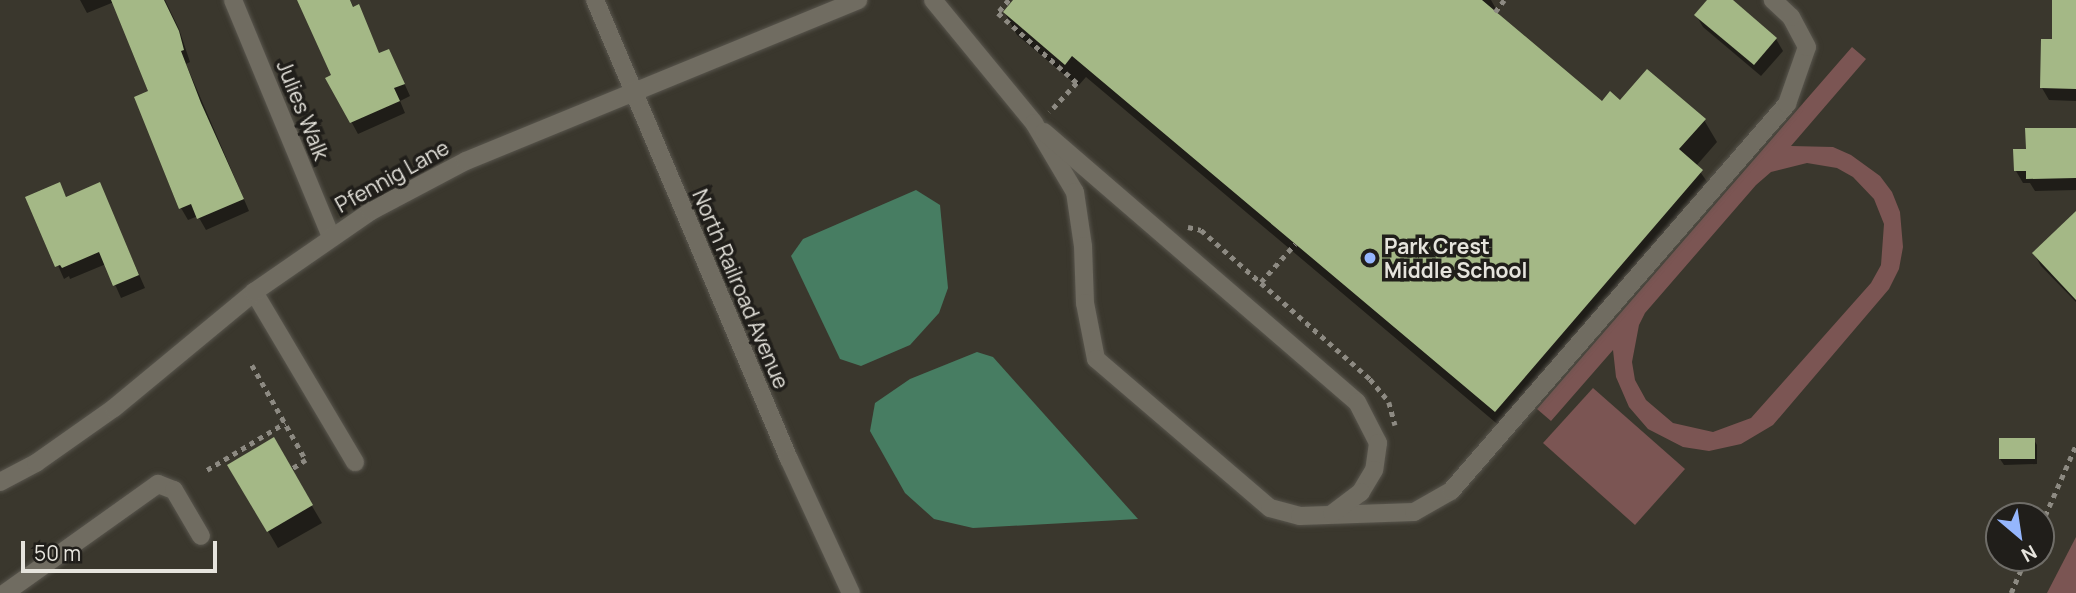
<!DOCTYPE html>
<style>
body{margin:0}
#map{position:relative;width:2076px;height:593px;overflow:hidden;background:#3a372d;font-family:Manrope,sans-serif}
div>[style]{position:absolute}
.green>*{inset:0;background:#7b5553}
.water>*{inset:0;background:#477d62}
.shadow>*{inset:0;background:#0007}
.building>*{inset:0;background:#a4b886}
.path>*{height:4.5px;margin-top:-2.25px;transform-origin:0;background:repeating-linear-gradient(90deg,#8d8a82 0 5px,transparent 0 10px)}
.roads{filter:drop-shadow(0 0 2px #58554d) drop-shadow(0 0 2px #58554d)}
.minor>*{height:18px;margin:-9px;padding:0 9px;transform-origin:9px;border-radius:9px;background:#706c61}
.dots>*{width:19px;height:19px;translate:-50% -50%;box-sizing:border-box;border:4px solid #201e1a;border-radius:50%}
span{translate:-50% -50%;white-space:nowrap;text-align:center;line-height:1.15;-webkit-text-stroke:7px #201e1a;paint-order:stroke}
.street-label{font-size:21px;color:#e6e4dd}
.poi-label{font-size:21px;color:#e6e4dd;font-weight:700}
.left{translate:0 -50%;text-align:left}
.north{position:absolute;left:1985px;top:502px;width:70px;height:70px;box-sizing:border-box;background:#201e1a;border:2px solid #6f6d68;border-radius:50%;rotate:151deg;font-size:19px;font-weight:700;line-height:28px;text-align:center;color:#e6e4dd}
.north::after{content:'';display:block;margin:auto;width:24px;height:32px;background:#95b6fd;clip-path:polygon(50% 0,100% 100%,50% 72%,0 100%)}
.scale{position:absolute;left:21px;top:541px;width:196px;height:32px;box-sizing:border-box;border:4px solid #e6e4dd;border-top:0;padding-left:9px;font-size:21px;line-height:24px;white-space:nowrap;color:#e6e4dd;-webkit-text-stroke:5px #201e1a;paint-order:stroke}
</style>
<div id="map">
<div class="green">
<i style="clip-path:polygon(evenodd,1852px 47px,1866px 59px,1791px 146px,1833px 147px,1851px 155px,1880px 176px,1892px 192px,1900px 212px,1903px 247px,1899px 269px,1889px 289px,1773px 425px,1741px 444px,1709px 451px,1683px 447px,1648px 429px,1629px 407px,1616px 377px,1613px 350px,1551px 421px,1537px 409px,1852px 47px,1807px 163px,1837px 168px,1853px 177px,1874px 199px,1884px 224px,1881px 265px,1871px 283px,1751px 418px,1713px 432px,1673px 423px,1646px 400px,1635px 380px,1632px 362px,1639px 325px,1645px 313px,1756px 185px,1771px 172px,1807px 163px)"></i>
<i style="clip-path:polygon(1593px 388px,1685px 469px,1635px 525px,1543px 443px)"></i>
<i style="clip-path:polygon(2076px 537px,2076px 593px,2047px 593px)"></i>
</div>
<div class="water">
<i style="clip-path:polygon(916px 190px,940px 205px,948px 288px,939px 313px,910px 345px,861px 366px,840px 359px,791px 256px,803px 239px)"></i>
<i style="clip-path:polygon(977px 352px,993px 357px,1138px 519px,973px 528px,934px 519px,905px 493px,870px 431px,875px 403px,910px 379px)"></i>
</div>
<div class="shadow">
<i style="clip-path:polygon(80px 0,165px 0,179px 29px,190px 62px,186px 64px,249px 211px,206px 230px,198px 216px,188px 220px,181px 208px,150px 92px,114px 2px,87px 13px)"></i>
<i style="clip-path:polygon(298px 0,350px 0,354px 8px,358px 6px,380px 55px,395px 63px,410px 96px,400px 101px,405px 113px,358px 134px,328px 79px,334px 76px)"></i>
<i style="clip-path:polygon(1015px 0,1491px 0,1502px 20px,1602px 103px,1621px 102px,1704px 120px,1717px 142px,1696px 166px,1715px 193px,1508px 433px,1086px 77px,1078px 86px,1017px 35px,1005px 13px)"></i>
<i style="clip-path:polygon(1709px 0,1731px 0,1776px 39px,1783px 51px,1761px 76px,1703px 27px,1696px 15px)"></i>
<i style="clip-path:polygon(2054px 0,2076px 0,2076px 101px,2049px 100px,2042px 88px,2054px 41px)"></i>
<i style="clip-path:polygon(2076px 129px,2076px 190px,2035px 191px,2030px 183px,2023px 183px,2016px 171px,2028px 150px)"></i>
<i style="clip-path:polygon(59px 184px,67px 198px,99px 184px,145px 288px,121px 298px,106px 264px,70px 279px,69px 276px,64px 279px,28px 198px)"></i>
<i style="clip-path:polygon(2076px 214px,2076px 302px,2041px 266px,2034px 254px)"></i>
<i style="clip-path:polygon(273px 440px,322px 523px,278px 548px,230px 466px)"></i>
<i style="clip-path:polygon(2034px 440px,2037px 445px,2037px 464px,2004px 465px,2000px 459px)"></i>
</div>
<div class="building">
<i style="clip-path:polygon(111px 0,164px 0,179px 31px,184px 50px,181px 51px,201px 103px,244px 199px,197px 219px,191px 204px,179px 209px,134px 97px,148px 91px)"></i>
<i style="clip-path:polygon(297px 0,350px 0,353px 7px,359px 4px,379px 53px,389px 49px,405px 84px,394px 88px,400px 101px,350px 123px,325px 78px,331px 75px)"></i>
<i style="clip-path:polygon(1013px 0,1482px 0,1602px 101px,1610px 91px,1620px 100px,1647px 69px,1706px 119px,1679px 149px,1703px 170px,1495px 412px,1072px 56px,1065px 65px,1003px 12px)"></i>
<i style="clip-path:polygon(1707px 0,1733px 0,1777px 38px,1754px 65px,1694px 15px)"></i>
<i style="clip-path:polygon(2052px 0,2076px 0,2076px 89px,2040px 88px,2041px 39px,2052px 39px)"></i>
<i style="clip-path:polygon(2025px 128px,2076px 128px,2076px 178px,2026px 179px,2026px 171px,2014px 171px,2013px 149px,2026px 149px)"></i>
<i style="clip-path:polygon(60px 182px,66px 197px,100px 182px,139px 275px,113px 286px,99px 252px,62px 268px,60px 265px,55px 267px,25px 197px)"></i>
<i style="clip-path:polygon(2076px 211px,2076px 300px,2032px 253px)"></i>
<i style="clip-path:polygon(274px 437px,313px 505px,267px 532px,227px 465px)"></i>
<i style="clip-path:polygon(1999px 438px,2035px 438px,2035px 459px,1999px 459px)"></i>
</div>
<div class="path">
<i style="left:1009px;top:0;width:17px;rotate:130deg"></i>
<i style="left:998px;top:13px;width:106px;rotate:41.5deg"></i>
<i style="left:1077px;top:83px;width:40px;rotate:133deg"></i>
<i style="left:1495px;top:12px;width:15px;rotate:-53deg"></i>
<i style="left:1188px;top:227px;width:13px;rotate:13deg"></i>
<i style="left:1201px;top:230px;width:225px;rotate:41.4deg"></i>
<i style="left:1370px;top:379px;width:30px;rotate:50deg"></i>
<i style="left:1389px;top:402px;width:24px;rotate:75deg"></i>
<i style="left:1261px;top:282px;width:51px;rotate:-48.2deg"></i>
<i style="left:252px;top:365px;width:109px;rotate:60.4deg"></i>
<i style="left:306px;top:460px;width:17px;rotate:147deg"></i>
<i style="left:207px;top:470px;width:91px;rotate:-31.1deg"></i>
<i style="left:2041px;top:525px;width:87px;rotate:-66.4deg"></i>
<i style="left:2011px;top:593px;width:38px;rotate:-67deg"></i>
</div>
<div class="roads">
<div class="minor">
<i style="left:233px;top:0;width:256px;rotate:67.5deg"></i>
<i style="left:595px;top:0;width:498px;rotate:67.1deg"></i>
<i style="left:789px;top:459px;width:148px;rotate:65.2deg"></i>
<i style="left:933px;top:0;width:159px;rotate:50.6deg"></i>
<i style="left:1034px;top:123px;width:80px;rotate:59.3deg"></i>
<i style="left:1075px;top:192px;width:55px;rotate:81.6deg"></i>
<i style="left:1083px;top:246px;width:57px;rotate:88deg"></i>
<i style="left:1085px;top:303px;width:57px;rotate:78.9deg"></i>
<i style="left:1096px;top:359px;width:229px;rotate:40.6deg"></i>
<i style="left:1270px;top:508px;width:31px;rotate:15deg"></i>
<i style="left:1300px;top:516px;width:114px;rotate:-2deg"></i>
<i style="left:1414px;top:512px;width:43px;rotate:-29.6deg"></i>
<i style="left:1451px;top:491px;width:513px;rotate:-49.03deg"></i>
<i style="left:1787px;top:104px;width:60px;rotate:-70.7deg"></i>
<i style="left:1807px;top:47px;width:34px;rotate:-118deg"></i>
<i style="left:1791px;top:17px;width:25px;rotate:-137deg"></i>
<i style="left:1044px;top:132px;width:413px;rotate:40.8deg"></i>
<i style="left:1357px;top:402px;width:46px;rotate:62.9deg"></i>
<i style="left:1378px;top:443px;width:27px;rotate:98deg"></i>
<i style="left:1374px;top:470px;width:26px;rotate:121deg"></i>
<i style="left:1361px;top:492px;width:36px;rotate:143deg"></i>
<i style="left:254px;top:292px;width:198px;rotate:59.3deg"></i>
<i style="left:0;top:482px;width:41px;rotate:-27.8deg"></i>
<i style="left:36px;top:463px;width:95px;rotate:-35.2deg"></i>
<i style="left:114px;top:408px;width:182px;rotate:-39.6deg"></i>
<i style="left:254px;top:292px;width:142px;rotate:-34.7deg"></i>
<i style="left:371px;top:211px;width:107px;rotate:-27.8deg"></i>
<i style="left:466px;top:161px;width:424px;rotate:-22.3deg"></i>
<i style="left:5px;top:593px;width:188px;rotate:-35.5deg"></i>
<i style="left:158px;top:484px;width:17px;rotate:21deg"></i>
<i style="left:174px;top:490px;width:53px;rotate:59.6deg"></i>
</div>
</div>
<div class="dots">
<i style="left:1370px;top:258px;background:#95b6fd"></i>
</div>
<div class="street-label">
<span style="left:303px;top:110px;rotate:68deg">Julies Walk</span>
<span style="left:392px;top:176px;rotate:-29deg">Pfennig Lane</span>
<span style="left:741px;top:289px;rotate:67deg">North Railroad Avenue</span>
</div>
<div class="poi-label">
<span class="left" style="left:1384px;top:258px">Park Crest<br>Middle School</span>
</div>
<div class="north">N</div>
<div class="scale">50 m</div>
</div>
